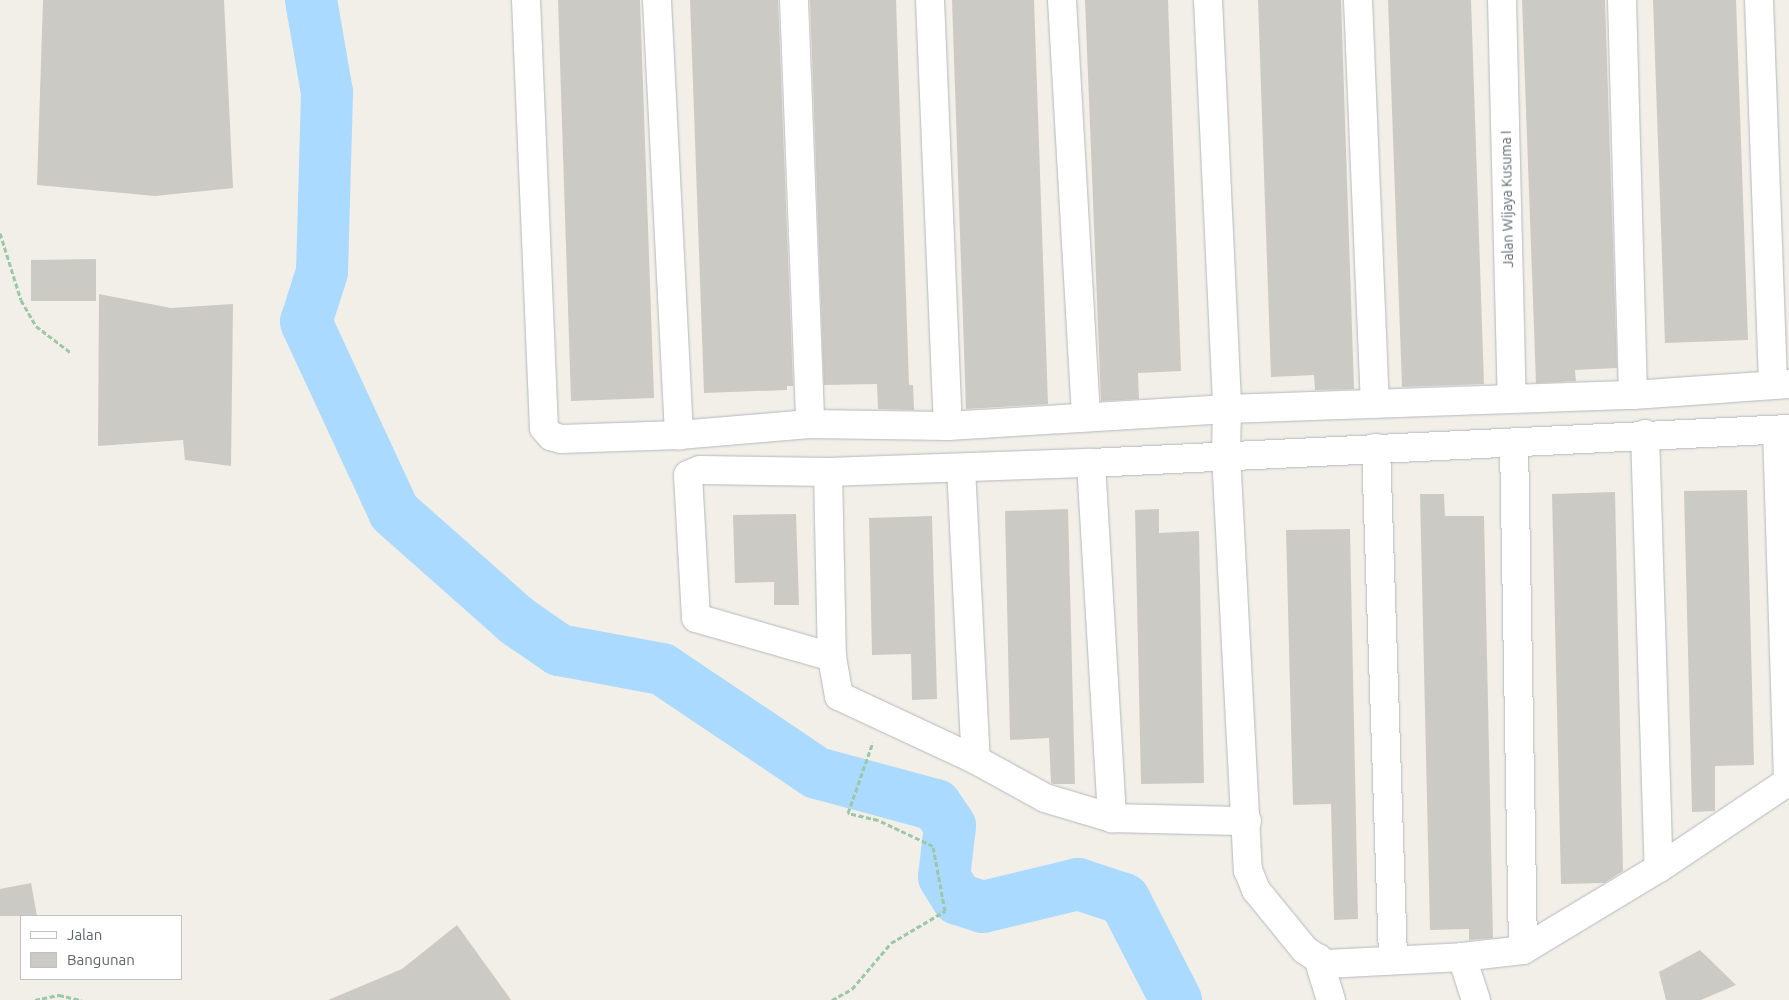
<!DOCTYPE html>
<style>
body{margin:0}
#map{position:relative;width:1789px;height:1000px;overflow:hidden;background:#f1efe8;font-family:Ubuntu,sans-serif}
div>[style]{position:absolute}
.river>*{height:52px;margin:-26px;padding:0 26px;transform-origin:26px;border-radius:26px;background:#aadaff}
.building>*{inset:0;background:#cccac5}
.path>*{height:3px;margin-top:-1.5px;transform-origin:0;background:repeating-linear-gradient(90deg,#9cc7a9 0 5px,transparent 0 7.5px)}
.roads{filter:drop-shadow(0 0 1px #b5b8bc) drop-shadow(0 0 1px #b5b8bc)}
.minor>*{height:28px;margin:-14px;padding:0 14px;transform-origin:14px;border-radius:14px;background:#fff}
span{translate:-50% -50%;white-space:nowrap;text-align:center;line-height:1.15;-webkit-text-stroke:4.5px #fff;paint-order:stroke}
.street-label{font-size:14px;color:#5f6368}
.legend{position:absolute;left:20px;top:915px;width:162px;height:65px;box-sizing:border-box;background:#fff;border:1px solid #bfc1c3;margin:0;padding:6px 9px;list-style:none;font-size:15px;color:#5f6368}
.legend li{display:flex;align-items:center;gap:10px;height:25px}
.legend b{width:25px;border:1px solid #bfc1c3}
</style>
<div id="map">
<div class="river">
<i style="left:311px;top:0;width:94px;rotate:80.2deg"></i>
<i style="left:327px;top:93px;width:179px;rotate:91.6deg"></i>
<i style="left:322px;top:272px;width:52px;rotate:107.7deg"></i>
<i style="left:306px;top:322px;width:209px;rotate:65.1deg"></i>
<i style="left:394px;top:512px;width:164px;rotate:41.5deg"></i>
<i style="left:517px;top:621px;width:51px;rotate:34.6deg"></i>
<i style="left:559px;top:650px;width:105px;rotate:10.5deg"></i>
<i style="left:662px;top:669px;width:187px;rotate:33.9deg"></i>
<i style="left:817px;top:773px;width:123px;rotate:15.1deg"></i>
<i style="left:936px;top:805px;width:25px;rotate:56deg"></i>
<i style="left:950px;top:826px;width:51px;rotate:96.7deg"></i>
<i style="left:944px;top:877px;width:26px;rotate:58deg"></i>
<i style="left:958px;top:899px;width:26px;rotate:18deg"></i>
<i style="left:983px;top:907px;width:98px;rotate:-13.6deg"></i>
<i style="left:1078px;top:884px;width:48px;rotate:18.1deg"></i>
<i style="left:1124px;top:899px;width:114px;rotate:62.8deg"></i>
</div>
<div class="building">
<i style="clip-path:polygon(43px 0,224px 0,233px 188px,155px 196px,37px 185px)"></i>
<i style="clip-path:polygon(558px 0,640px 0,654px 398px,571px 401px)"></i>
<i style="clip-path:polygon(690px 0,778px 0,793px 386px,787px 386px,787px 390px,704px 393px)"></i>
<i style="clip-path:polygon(810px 0,896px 0,909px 385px,913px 385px,914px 410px,878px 409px,877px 384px,824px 385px)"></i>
<i style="clip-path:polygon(952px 0,1034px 0,1048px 404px,966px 409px)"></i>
<i style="clip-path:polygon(1085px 0,1168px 0,1181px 371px,1138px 373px,1139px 399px,1101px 401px)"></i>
<i style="clip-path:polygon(1258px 0,1341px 0,1354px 389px,1315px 390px,1314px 375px,1271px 377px)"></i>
<i style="clip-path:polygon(1388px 0,1471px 0,1484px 384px,1402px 387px)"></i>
<i style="clip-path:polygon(1522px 0,1605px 0,1617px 368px,1575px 370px,1576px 381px,1536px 383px)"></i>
<i style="clip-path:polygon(1653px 0,1736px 0,1748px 340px,1665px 343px)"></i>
<i style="clip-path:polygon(96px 259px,96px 301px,31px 301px,31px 260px)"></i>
<i style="clip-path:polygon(99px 294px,171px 308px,233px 304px,231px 466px,185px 460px,183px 440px,98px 446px)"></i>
<i style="clip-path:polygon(1747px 490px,1754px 765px,1715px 766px,1715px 811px,1692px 812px,1684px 491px)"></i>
<i style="clip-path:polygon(1615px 492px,1623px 871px,1604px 883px,1561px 884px,1552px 494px)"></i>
<i style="clip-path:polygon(1420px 494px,1444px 494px,1445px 516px,1484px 516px,1493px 938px,1469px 940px,1469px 929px,1430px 930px)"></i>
<i style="clip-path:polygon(1068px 509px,1075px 784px,1054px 784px,1051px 783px,1049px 738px,1010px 740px,1005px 511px)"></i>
<i style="clip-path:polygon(1159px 509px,1159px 533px,1199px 531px,1204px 783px,1141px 784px,1135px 510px)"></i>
<i style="clip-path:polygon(796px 514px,799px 605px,774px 605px,774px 582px,735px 583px,733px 515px)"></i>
<i style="clip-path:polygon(932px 516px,937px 699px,912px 700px,911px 654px,872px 655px,869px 518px)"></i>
<i style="clip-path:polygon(1350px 529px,1358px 919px,1334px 920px,1331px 804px,1293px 805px,1286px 530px)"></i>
<i style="clip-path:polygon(31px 883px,37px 916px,0 916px,0 889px)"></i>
<i style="clip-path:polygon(457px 925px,511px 1000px,328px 1000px,402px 969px)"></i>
<i style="clip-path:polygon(1700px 950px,1736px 985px,1701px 1000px,1666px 1000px,1659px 972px)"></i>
</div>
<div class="path">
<i style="left:0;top:233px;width:70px;rotate:72.6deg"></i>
<i style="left:21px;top:300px;width:30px;rotate:60deg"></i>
<i style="left:36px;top:326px;width:43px;rotate:37.4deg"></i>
<i style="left:35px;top:1000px;width:25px;rotate:-12deg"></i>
<i style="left:59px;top:995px;width:23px;rotate:13deg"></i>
<i style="left:832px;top:1000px;width:23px;rotate:-29deg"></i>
<i style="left:852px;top:989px;width:60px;rotate:-49.7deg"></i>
<i style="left:891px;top:943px;width:63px;rotate:-30.7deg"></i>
<i style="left:945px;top:911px;width:66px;rotate:-100.5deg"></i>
<i style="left:933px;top:846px;width:61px;rotate:-154.7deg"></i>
<i style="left:878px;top:820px;width:31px;rotate:-167deg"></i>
<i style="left:848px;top:813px;width:75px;rotate:-70.6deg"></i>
</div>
<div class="roads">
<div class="minor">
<i style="left:526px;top:0;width:428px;rotate:87.6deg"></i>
<i style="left:544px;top:428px;width:11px;rotate:49deg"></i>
<i style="left:551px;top:436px;width:10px;rotate:17deg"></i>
<i style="left:561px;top:439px;width:118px;rotate:-1.9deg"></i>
<i style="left:679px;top:435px;width:131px;rotate:-4.8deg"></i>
<i style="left:810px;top:424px;width:138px;rotate:0.8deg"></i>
<i style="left:948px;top:426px;width:280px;rotate:-3.5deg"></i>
<i style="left:1227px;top:409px;width:406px;rotate:-2deg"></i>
<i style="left:1633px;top:395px;width:156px;rotate:-4deg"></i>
<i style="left:657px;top:0;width:436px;rotate:87.1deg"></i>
<i style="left:794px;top:0;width:424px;rotate:87.8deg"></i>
<i style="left:930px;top:0;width:426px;rotate:87.6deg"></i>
<i style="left:1062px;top:0;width:418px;rotate:86.7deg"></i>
<i style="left:1208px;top:0;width:409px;rotate:87.3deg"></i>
<i style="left:1227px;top:409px;width:45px;rotate:91.3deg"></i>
<i style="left:1226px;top:454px;width:417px;rotate:87deg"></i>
<i style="left:1248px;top:870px;width:22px;rotate:68deg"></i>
<i style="left:1256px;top:890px;width:77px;rotate:50.8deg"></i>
<i style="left:1305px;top:950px;width:25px;rotate:34deg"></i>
<i style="left:1326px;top:964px;width:136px;rotate:-2.9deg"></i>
<i style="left:1462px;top:957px;width:61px;rotate:-6.5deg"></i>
<i style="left:1523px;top:950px;width:159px;rotate:-31.1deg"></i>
<i style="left:1659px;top:868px;width:156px;rotate:-33.8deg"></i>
<i style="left:1358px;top:0;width:404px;rotate:87.6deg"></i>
<i style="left:1502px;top:0;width:398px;rotate:88.6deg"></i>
<i style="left:1622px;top:0;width:395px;rotate:88.4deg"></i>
<i style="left:1759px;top:0;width:385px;rotate:87.9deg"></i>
<i style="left:1777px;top:430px;width:352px;rotate:88.2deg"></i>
<i style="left:1645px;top:434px;width:434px;rotate:88.2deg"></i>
<i style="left:1514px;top:443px;width:507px;rotate:88.98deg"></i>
<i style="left:1376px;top:448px;width:511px;rotate:88.09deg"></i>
<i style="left:1091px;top:463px;width:356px;rotate:86.6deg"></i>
<i style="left:1112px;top:818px;width:135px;rotate:1.3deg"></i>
<i style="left:961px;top:468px;width:292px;rotate:87.1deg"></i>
<i style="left:828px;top:472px;width:185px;rotate:88.8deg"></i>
<i style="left:832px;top:657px;width:40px;rotate:80deg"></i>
<i style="left:839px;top:696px;width:151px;rotate:25deg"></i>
<i style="left:976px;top:760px;width:79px;rotate:28.8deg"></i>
<i style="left:1045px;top:798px;width:70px;rotate:16.6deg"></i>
<i style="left:832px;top:657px;width:141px;rotate:-164deg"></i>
<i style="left:696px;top:618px;width:143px;rotate:-93.2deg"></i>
<i style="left:688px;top:475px;width:13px;rotate:-23deg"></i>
<i style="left:700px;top:470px;width:128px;rotate:0.9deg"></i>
<i style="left:828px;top:472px;width:263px;rotate:-2deg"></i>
<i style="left:1091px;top:463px;width:699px;rotate:-2.79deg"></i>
<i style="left:1462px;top:957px;width:45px;rotate:72deg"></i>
<i style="left:1318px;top:958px;width:44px;rotate:72.8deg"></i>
</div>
</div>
<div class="street-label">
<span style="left:1507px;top:199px;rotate:-91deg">Jalan Wijaya Kusuma I</span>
</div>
<ul class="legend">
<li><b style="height:6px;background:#fff"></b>Jalan</li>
<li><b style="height:14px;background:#cccac5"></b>Bangunan</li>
</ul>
</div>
